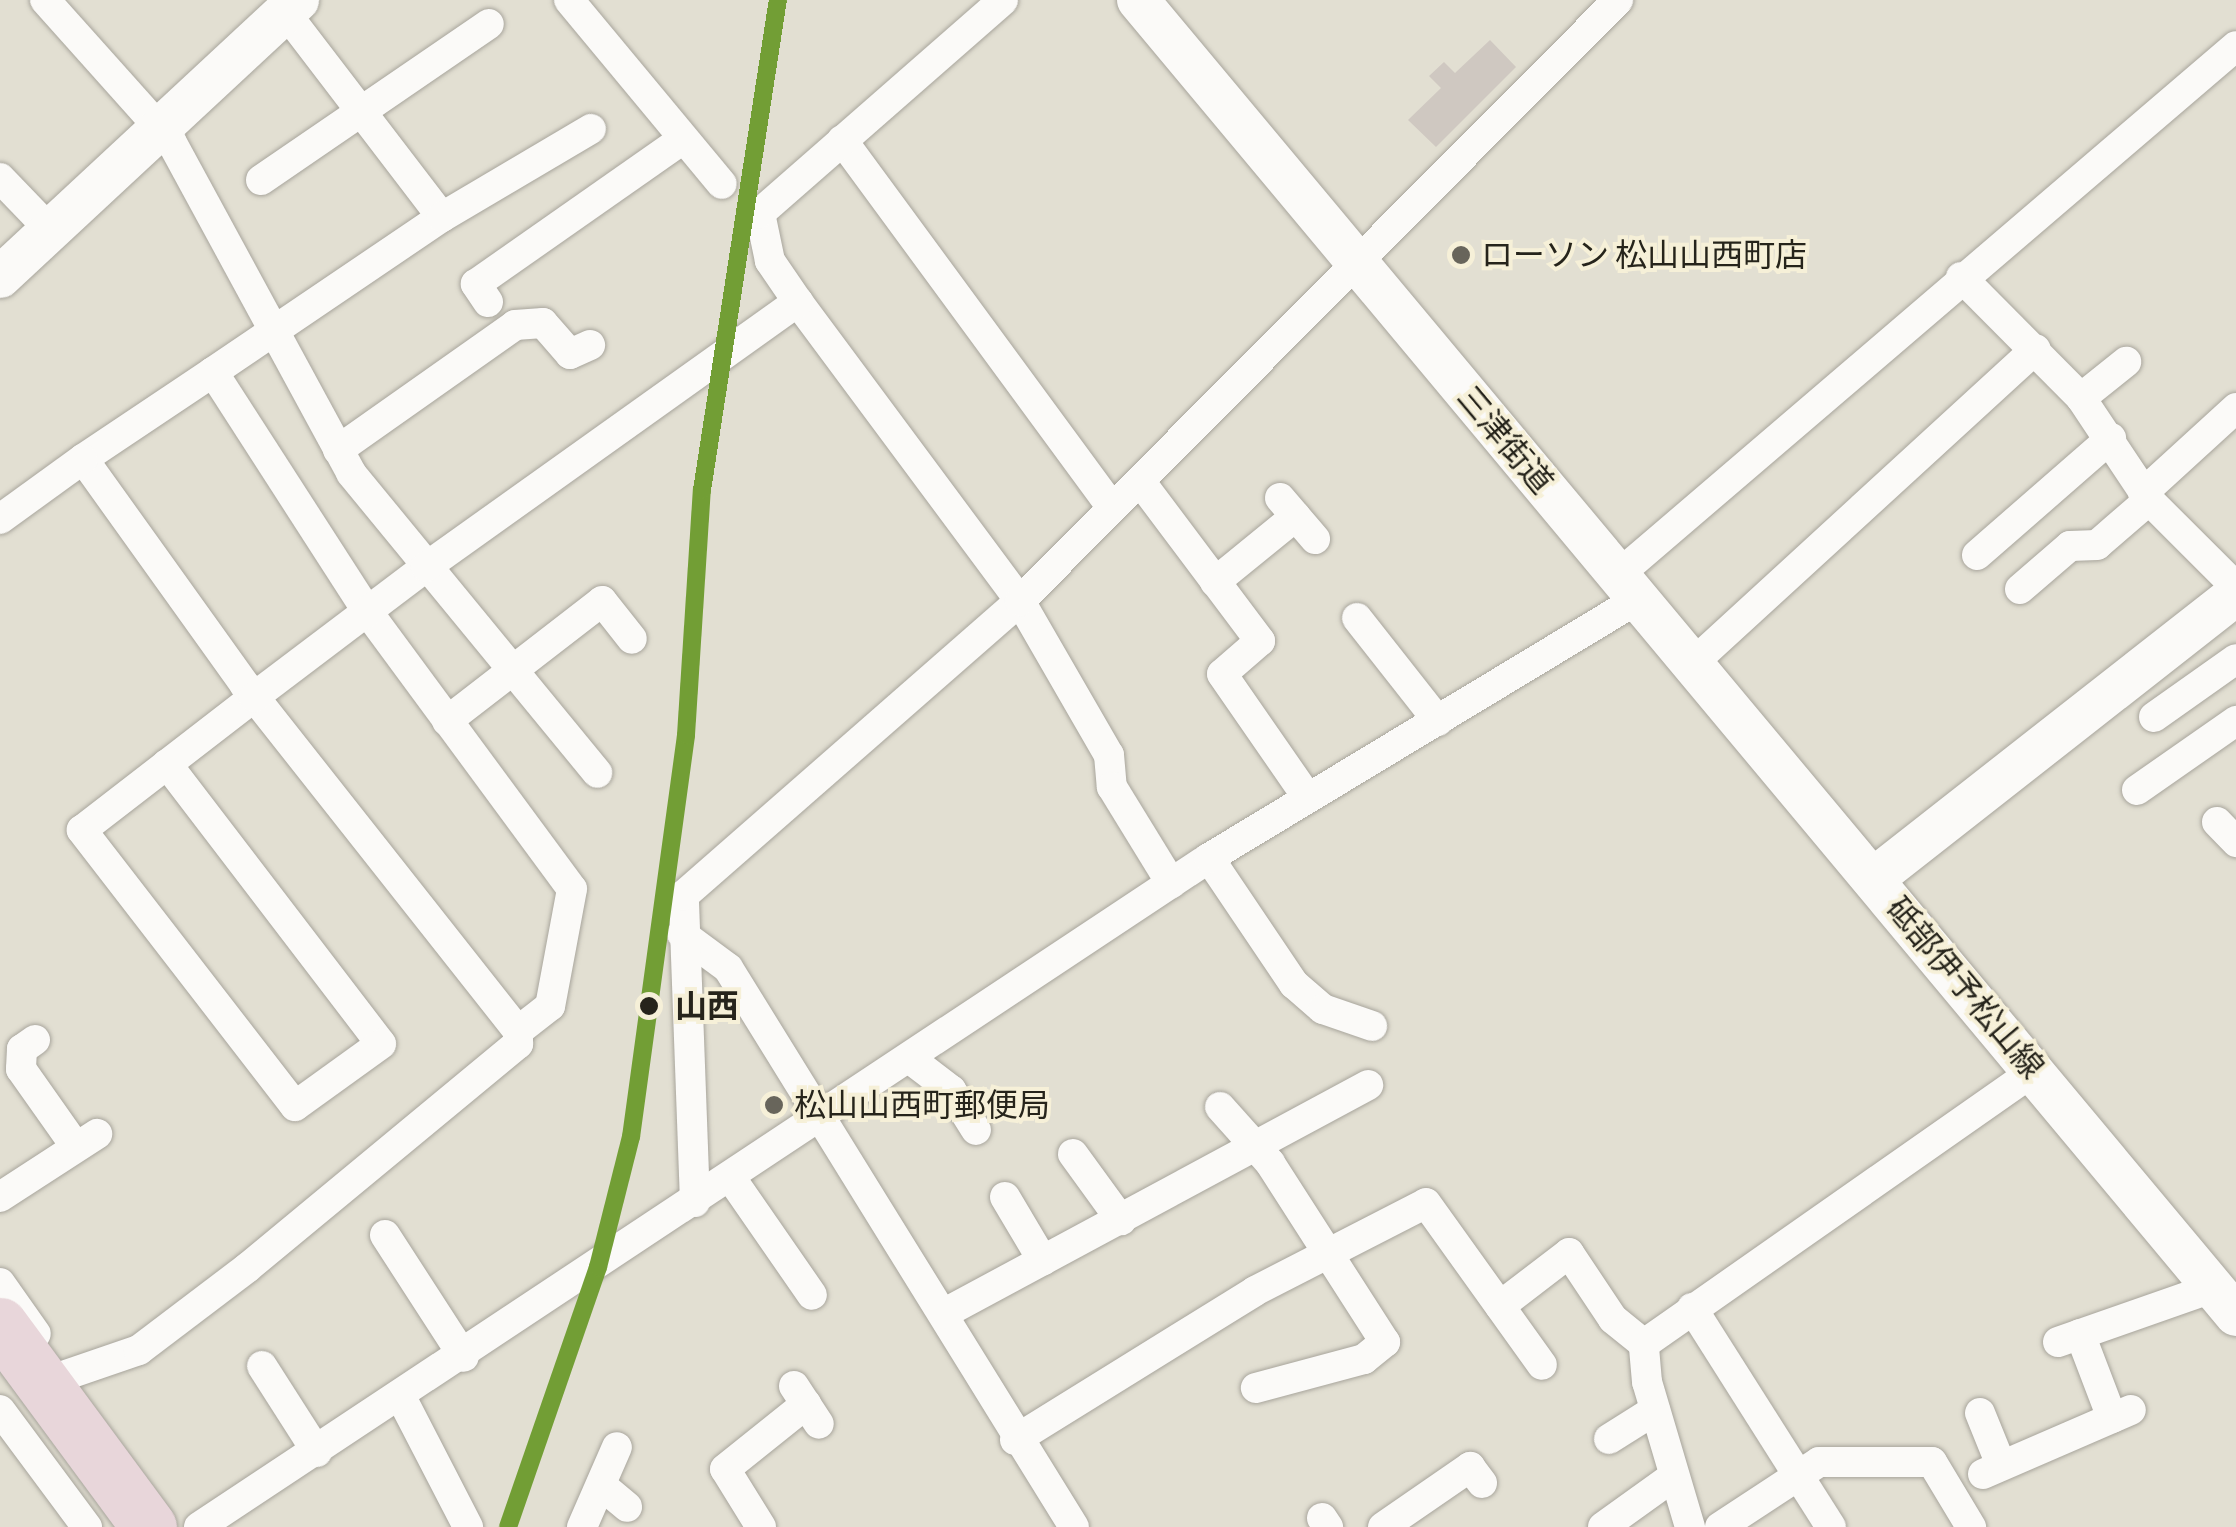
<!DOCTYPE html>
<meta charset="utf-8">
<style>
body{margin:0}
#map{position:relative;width:2236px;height:1527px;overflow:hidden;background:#e2dfd2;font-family:"Crimson Pro","Noto Sans JP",serif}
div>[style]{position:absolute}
.building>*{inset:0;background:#cfc8c1}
.roads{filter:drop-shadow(0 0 2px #a8a59c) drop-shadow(0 0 2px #a8a59c)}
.street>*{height:30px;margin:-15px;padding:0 15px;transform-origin:15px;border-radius:15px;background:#fbfaf8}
.secondary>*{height:42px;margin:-21px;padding:0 21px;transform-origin:21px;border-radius:21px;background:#fbfaf8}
.highway>*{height:55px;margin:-27.5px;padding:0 27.5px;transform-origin:27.5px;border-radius:27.5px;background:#e8d6da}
.rail-1>*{height:18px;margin:-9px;padding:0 9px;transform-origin:9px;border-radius:9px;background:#729e35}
.dots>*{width:28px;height:28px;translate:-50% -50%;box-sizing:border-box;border:5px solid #f6f0d8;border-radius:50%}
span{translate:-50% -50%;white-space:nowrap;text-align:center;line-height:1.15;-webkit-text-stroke:8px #f6f0d8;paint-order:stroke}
.poi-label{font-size:32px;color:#26241b}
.left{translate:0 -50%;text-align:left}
.street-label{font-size:32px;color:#26241b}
.stop-label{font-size:32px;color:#26241b;font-weight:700}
</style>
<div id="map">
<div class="building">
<i style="clip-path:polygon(1490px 40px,1516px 67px,1436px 147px,1408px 120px,1441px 88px,1429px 76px,1444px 62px,1455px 73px)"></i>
</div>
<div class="roads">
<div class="street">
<i style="left:45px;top:0;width:189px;rotate:48.2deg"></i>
<i style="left:171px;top:141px;width:378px;rotate:61.5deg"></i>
<i style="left:351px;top:473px;width:388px;rotate:50.6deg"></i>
<i style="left:569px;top:0;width:239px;rotate:50.3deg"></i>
<i style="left:285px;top:12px;width:258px;rotate:52.6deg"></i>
<i style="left:842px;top:140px;width:456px;rotate:53.7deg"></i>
<i style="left:0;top:178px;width:72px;rotate:46.1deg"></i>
<i style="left:261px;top:180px;width:276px;rotate:-34.4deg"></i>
<i style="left:1961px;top:277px;width:170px;rotate:45.2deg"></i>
<i style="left:2081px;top:398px;width:123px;rotate:56.3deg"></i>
<i style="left:2149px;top:500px;width:123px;rotate:45deg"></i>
<i style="left:488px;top:302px;width:22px;rotate:-124deg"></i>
<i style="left:476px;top:284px;width:251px;rotate:-35deg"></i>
<i style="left:798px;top:302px;width:372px;rotate:53.4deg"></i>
<i style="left:1020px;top:601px;width:178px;rotate:60deg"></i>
<i style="left:1109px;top:755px;width:32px;rotate:85deg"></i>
<i style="left:1112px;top:787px;width:113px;rotate:58.4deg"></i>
<i style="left:213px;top:372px;width:284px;rotate:57.2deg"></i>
<i style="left:367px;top:611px;width:345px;rotate:53.6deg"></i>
<i style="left:572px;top:889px;width:119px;rotate:100.6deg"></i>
<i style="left:550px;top:1006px;width:41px;rotate:142deg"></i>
<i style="left:518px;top:1031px;width:441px;rotate:-128.3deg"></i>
<i style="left:245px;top:685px;width:278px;rotate:-125.6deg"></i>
<i style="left:83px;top:459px;width:156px;rotate:-33.8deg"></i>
<i style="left:213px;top:372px;width:277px;rotate:-34.1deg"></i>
<i style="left:442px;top:217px;width:173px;rotate:-30.6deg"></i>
<i style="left:2081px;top:398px;width:58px;rotate:-38.7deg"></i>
<i style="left:338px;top:450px;width:217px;rotate:-35.2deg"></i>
<i style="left:515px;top:325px;width:28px;rotate:-4deg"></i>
<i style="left:543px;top:323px;width:41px;rotate:48.9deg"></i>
<i style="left:570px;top:354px;width:22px;rotate:-24deg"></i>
<i style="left:1140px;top:481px;width:200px;rotate:53.1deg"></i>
<i style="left:1260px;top:641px;width:50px;rotate:139deg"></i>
<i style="left:1222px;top:674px;width:151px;rotate:55.3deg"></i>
<i style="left:2143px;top:493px;width:126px;rotate:-42.4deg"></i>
<i style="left:1280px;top:498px;width:54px;rotate:49.5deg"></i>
<i style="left:0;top:519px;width:102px;rotate:-35.9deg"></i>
<i style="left:1977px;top:555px;width:178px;rotate:-41.1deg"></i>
<i style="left:1618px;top:575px;width:813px;rotate:-40.56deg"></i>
<i style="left:1215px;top:582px;width:104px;rotate:-39.2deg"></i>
<i style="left:2020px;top:589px;width:66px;rotate:-40.7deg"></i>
<i style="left:2070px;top:546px;width:27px;rotate:-2deg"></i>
<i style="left:2097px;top:545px;width:69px;rotate:-40.9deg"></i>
<i style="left:1357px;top:618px;width:131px;rotate:51.8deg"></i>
<i style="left:1692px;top:664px;width:466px;rotate:-42.5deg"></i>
<i style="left:2154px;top:717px;width:100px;rotate:-35.3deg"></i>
<i style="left:447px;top:721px;width:196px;rotate:-37.7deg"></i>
<i style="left:602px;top:601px;width:48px;rotate:51.7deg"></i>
<i style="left:167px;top:764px;width:352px;rotate:52.6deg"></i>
<i style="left:381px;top:1044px;width:106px;rotate:144.2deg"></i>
<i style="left:295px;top:1106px;width:349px;rotate:-127.7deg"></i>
<i style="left:82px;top:830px;width:217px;rotate:-37.7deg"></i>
<i style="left:254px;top:697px;width:216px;rotate:-37.1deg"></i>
<i style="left:426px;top:567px;width:457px;rotate:-35.5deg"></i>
<i style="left:798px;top:302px;width:50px;rotate:-124.3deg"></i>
<i style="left:770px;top:261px;width:49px;rotate:-101.8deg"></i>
<i style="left:760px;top:213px;width:323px;rotate:-41.2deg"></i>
<i style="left:2137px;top:790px;width:121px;rotate:-34.9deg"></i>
<i style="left:2217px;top:822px;width:28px;rotate:46deg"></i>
<i style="left:1209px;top:858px;width:152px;rotate:56deg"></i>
<i style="left:1294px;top:984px;width:38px;rotate:41deg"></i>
<i style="left:1323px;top:1009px;width:52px;rotate:19.1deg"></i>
<i style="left:682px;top:934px;width:57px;rotate:36.5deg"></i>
<i style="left:728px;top:968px;width:657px;rotate:58.24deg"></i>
<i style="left:35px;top:1040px;width:16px;rotate:145deg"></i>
<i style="left:22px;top:1049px;width:20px;rotate:93deg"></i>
<i style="left:21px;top:1069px;width:95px;rotate:54.8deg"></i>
<i style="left:909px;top:1058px;width:53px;rotate:37.3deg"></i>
<i style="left:951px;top:1090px;width:47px;rotate:58deg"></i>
<i style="left:1220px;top:1107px;width:75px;rotate:48.2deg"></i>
<i style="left:1270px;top:1163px;width:213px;rotate:57.3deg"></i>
<i style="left:1385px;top:1342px;width:27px;rotate:141deg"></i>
<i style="left:1364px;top:1359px;width:112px;rotate:165deg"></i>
<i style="left:1073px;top:1154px;width:82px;rotate:54deg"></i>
<i style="left:731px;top:1178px;width:142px;rotate:55.3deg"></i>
<i style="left:0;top:1197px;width:116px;rotate:-33deg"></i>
<i style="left:1005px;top:1197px;width:74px;rotate:59.3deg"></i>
<i style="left:695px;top:1202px;width:307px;rotate:-92.1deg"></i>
<i style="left:684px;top:895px;width:446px;rotate:-41.2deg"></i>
<i style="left:1020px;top:601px;width:848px;rotate:-45.14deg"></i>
<i style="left:385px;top:1235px;width:145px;rotate:57.1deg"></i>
<i style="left:0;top:1283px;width:62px;rotate:54.8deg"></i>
<i style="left:1500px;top:1306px;width:87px;rotate:-37.5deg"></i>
<i style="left:1569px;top:1253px;width:79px;rotate:56.3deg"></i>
<i style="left:1613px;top:1319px;width:40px;rotate:39deg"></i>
<i style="left:1692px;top:1308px;width:259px;rotate:57.6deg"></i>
<i style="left:943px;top:1314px;width:483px;rotate:-28.3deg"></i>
<i style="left:2080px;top:1334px;width:90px;rotate:69.1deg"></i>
<i style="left:2058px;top:1342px;width:163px;rotate:-19.3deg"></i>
<i style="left:262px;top:1366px;width:102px;rotate:57.4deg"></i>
<i style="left:66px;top:1375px;width:77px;rotate:-18.9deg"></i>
<i style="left:139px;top:1350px;width:136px;rotate:-37.2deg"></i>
<i style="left:247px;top:1268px;width:352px;rotate:-39.6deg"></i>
<i style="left:518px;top:1044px;width:13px;rotate:-90deg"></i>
<i style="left:794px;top:1386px;width:45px;rotate:56.7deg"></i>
<i style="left:402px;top:1399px;width:144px;rotate:62.7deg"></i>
<i style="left:0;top:1410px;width:146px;rotate:53.4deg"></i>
<i style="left:1980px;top:1413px;width:56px;rotate:68deg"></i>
<i style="left:1609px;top:1439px;width:54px;rotate:-32.2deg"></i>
<i style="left:1015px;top:1440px;width:282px;rotate:-31.8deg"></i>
<i style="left:1255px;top:1291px;width:192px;rotate:-27.2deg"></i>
<i style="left:1426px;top:1203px;width:199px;rotate:54.4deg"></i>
<i style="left:1983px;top:1474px;width:161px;rotate:-23.4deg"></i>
<i style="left:601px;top:1485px;width:34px;rotate:40deg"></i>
<i style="left:1322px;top:1518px;width:11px;rotate:56deg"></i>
<i style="left:199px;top:1527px;width:1211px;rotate:-33.52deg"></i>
<i style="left:1209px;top:858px;width:501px;rotate:-31.12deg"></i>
<i style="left:582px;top:1527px;width:87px;rotate:-66.4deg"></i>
<i style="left:761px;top:1527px;width:68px;rotate:-121.8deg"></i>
<i style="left:725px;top:1469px;width:104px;rotate:-38.7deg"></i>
<i style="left:1383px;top:1527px;width:106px;rotate:-34.6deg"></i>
<i style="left:1470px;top:1467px;width:20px;rotate:53deg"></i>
<i style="left:1603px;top:1527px;width:87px;rotate:-35.7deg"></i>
<i style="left:1690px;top:1527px;width:151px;rotate:-106.5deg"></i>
<i style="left:1647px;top:1382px;width:38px;rotate:-95deg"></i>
<i style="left:1644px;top:1344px;width:476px;rotate:-35deg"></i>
<i style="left:1720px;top:1527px;width:118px;rotate:-33.3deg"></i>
<i style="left:1819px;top:1462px;width:113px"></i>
<i style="left:1932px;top:1462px;width:76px;rotate:59deg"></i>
</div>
<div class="secondary">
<i style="left:1138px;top:0;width:1713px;rotate:50.14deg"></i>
<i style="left:0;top:277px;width:407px;rotate:-42.9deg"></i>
<i style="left:1873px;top:879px;width:462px;rotate:-38.1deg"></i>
</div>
<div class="highway">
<i style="left:0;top:1325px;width:251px;rotate:53.6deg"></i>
</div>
</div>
<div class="rail-1">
<i style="left:508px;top:1527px;width:275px;rotate:-70.9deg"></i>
<i style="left:598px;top:1267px;width:134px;rotate:-75.8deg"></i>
<i style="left:631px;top:1137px;width:406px;rotate:-82.2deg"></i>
<i style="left:686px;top:735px;width:246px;rotate:-86.3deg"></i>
<i style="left:702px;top:490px;width:496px;rotate:-81.2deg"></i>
</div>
<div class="dots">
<i style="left:1461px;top:255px;background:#68655b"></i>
<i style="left:649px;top:1006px;background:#26241b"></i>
<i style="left:774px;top:1105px;background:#68655b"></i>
</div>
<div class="poi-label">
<span class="left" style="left:1481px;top:255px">ローソン 松山山西町店</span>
<span class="left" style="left:794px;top:1105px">松山山西町郵便局</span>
</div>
<div class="street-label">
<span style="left:1505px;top:440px;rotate:50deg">三津街道</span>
<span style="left:1965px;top:988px;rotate:50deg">砥部伊予松山線</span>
</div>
<div class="stop-label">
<span class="left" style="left:675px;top:1006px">山西</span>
</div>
</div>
